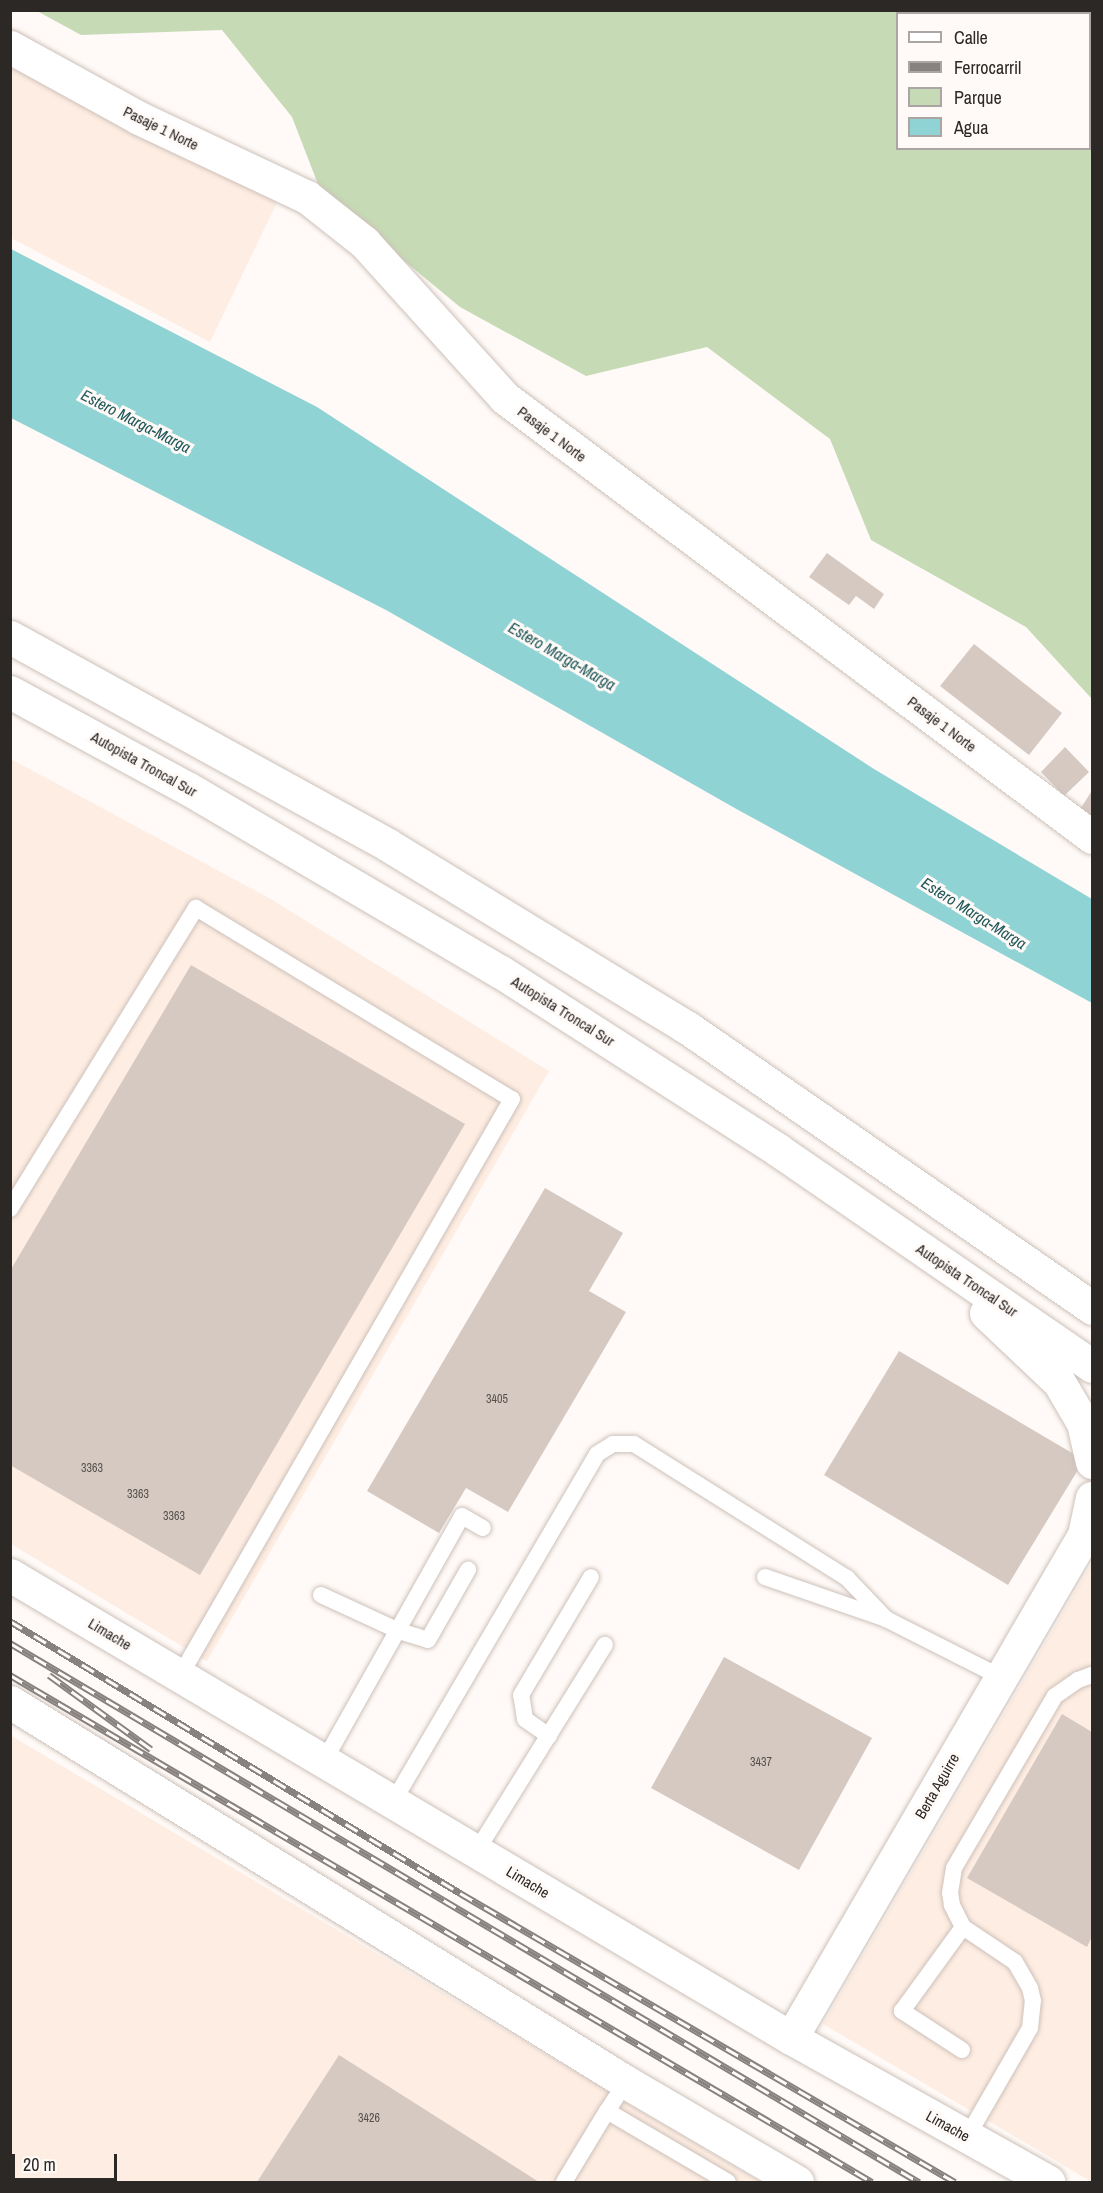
<!DOCTYPE html>
<style>
body{margin:0}
#map{position:relative;width:1103px;height:2193px;overflow:hidden;background:#fffaf7;font-family:"Archivo Narrow",sans-serif}
div>[style]{position:absolute}
.industrial>*{inset:0;background:#feede2}
.green>*{inset:0;background:#c6dab5}
.water>*{inset:0;background:#90d3d5}
.building>*{inset:0;background:#d5c9c2}
.roads{filter:drop-shadow(0 0 2px #cdc1ba) drop-shadow(0 0 2px #cdc1ba)}
.service>*{height:16px;margin:-8px;padding:0 8px;transform-origin:8px;border-radius:8px;background:#fff}
.minor>*{height:33px;margin:-16.5px;padding:0 16.5px;transform-origin:16.5px;border-radius:16.5px;background:#fff}
.secondary>*{height:33px;margin:-16.5px;padding:0 16.5px;transform-origin:16.5px;border-radius:16.5px;background:#fff}
.motorway>*{height:33px;margin:-16.5px;padding:0 16.5px;transform-origin:16.5px;border-radius:16.5px;background:#fff}
.rail>*{height:7px;margin-top:-3.5px;transform-origin:0;background:repeating-linear-gradient(90deg,#fffaf7 0 14px,#87827f 0 28px);box-sizing:border-box;border-block:2px solid #87827f}
span{translate:-50% -50%;white-space:nowrap;text-align:center;line-height:1.15;-webkit-text-stroke:6px #fffaf7;paint-order:stroke}
.number-label{font-size:12px;color:#56504c}
.number-label span{-webkit-text-stroke-width:0}
.street-label{font-size:15px;color:#2c2825}
.water-label{font-size:16px;color:#1f5759;font-style:italic}
.frame{position:absolute;inset:0;border:12px solid #2c2825;pointer-events:none}
.legend{position:absolute;left:896px;top:12px;width:195px;height:138px;box-sizing:border-box;background:#fffaf7;border:2px solid #aba6a3;margin:0;padding:8px 10px;list-style:none;font-size:18px;color:#2c2825}
.legend li{display:flex;align-items:center;gap:12px;height:30px}
.legend b{width:30px;border:2px solid #aba6a3}
.scale{position:absolute;left:12px;top:2154px;width:105px;height:27px;box-sizing:border-box;border:3px solid #2c2825;border-top:0;padding-left:8px;font-size:18px;line-height:21px;white-space:nowrap;color:#2c2825;-webkit-text-stroke:4px #fffaf7;paint-order:stroke}
</style>
<div id="map">
<div class="industrial">
<i style="clip-path:polygon(10px 26px,280px 196px,210px 342px,11px 238px)"></i>
<i style="clip-path:polygon(11px 759px,269px 898px,549px 1071px,207px 1661px,11px 1544px)"></i>
<i style="clip-path:polygon(1092px 1563px,1092px 2182px,823px 2024px)"></i>
<i style="clip-path:polygon(10px 1735px,730px 2164px,761px 2182px,11px 2182px)"></i>
</div>
<div class="green">
<i style="clip-path:polygon(1031px 10px,1036px 13px,898px 14px,898px 148px,1090px 148px,1090px 45px,1092px 47px,1092px 699px,1026px 627px,871px 540px,830px 439px,707px 347px,586px 376px,460px 307px,321px 192px,292px 117px,222px 30px,81px 35px,37px 11px)"></i>
</div>
<div class="water">
<i style="clip-path:polygon(11px 249px,317px 407px,874px 769px,1092px 899px,1092px 1003px,740px 811px,386px 610px,11px 418px)"></i>
</div>
<div class="building">
<i style="clip-path:polygon(827px 553px,884px 594px,874px 609px,856px 596px,849px 605px,809px 577px)"></i>
<i style="clip-path:polygon(974px 644px,1062px 713px,1029px 755px,940px 686px)"></i>
<i style="clip-path:polygon(1065px 747px,1089px 772px,1064px 796px,1041px 772px)"></i>
<i style="clip-path:polygon(1091px 792px,1092px 792px,1092px 816px,1081px 808px)"></i>
<i style="clip-path:polygon(191px 965px,465px 1124px,200px 1575px,10px 1465px,10px 1271px)"></i>
<i style="clip-path:polygon(545px 1188px,623px 1233px,589px 1291px,626px 1312px,508px 1512px,466px 1488px,439px 1533px,367px 1491px)"></i>
<i style="clip-path:polygon(899px 1351px,1084px 1460px,1008px 1585px,824px 1475px)"></i>
<i style="clip-path:polygon(724px 1657px,872px 1738px,799px 1870px,651px 1788px)"></i>
<i style="clip-path:polygon(1062px 1714px,1092px 1732px,1092px 1937px,1087px 1947px,967px 1878px)"></i>
<i style="clip-path:polygon(339px 2055px,539px 2182px,257px 2182px)"></i>
</div>
<div class="roads">
<div class="service">
<i style="left:10px;top:1209px;width:354px;rotate:-58.3deg"></i>
<i style="left:196px;top:908px;width:369px;rotate:31.2deg"></i>
<i style="left:512px;top:1099px;width:666px;rotate:119.92deg"></i>
<i style="left:765px;top:1577px;width:128px;rotate:19.1deg"></i>
<i style="left:886px;top:1619px;width:129px;rotate:26.8deg"></i>
<i style="left:321px;top:1595px;width:86px;rotate:24.8deg"></i>
<i style="left:399px;top:1631px;width:30px;rotate:17deg"></i>
<i style="left:428px;top:1640px;width:81px;rotate:-60.3deg"></i>
<i style="left:549px;top:1736px;width:29px;rotate:-145deg"></i>
<i style="left:525px;top:1719px;width:24px;rotate:-99deg"></i>
<i style="left:521px;top:1695px;width:137px;rotate:-59.3deg"></i>
<i style="left:324px;top:1761px;width:281px;rotate:-60.6deg"></i>
<i style="left:462px;top:1516px;width:24px;rotate:30deg"></i>
<i style="left:393px;top:1802px;width:403px;rotate:-59.6deg"></i>
<i style="left:597px;top:1454px;width:19px;rotate:-32deg"></i>
<i style="left:613px;top:1444px;width:21px"></i>
<i style="left:634px;top:1444px;width:252px;rotate:32.2deg"></i>
<i style="left:847px;top:1578px;width:57px;rotate:46.4deg"></i>
<i style="left:476px;top:1852px;width:244px;rotate:-58.1deg"></i>
<i style="left:962px;top:2050px;width:72px;rotate:-147deg"></i>
<i style="left:902px;top:2011px;width:104px;rotate:-54deg"></i>
<i style="left:626px;top:2082px;width:35px;rotate:123deg"></i>
<i style="left:607px;top:2111px;width:140px;rotate:30.4deg"></i>
<i style="left:967px;top:2137px;width:126px;rotate:-60deg"></i>
<i style="left:1030px;top:2028px;width:27px;rotate:-84deg"></i>
<i style="left:1033px;top:2001px;width:13px;rotate:-103deg"></i>
<i style="left:1030px;top:1988px;width:30px;rotate:-120deg"></i>
<i style="left:1015px;top:1962px;width:63px;rotate:-146.1deg"></i>
<i style="left:963px;top:1927px;width:25px;rotate:-117deg"></i>
<i style="left:952px;top:1905px;width:12px;rotate:-99deg"></i>
<i style="left:950px;top:1893px;width:25px;rotate:-81deg"></i>
<i style="left:954px;top:1868px;width:199px;rotate:-59.6deg"></i>
<i style="left:1055px;top:1696px;width:28px;rotate:-35deg"></i>
<i style="left:1078px;top:1680px;width:15px;rotate:-20deg"></i>
<i style="left:564px;top:2182px;width:83px;rotate:-58.8deg"></i>
</div>
<div class="minor">
<i style="left:10px;top:47px;width:147px;rotate:28.8deg"></i>
<i style="left:139px;top:118px;width:186px;rotate:25.2deg"></i>
<i style="left:307px;top:197px;width:73px;rotate:38.3deg"></i>
<i style="left:364px;top:242px;width:210px;rotate:47.9deg"></i>
<i style="left:505px;top:398px;width:733px;rotate:36.79deg"></i>
<i style="left:10px;top:1702px;width:724px;rotate:31.67deg"></i>
<i style="left:626px;top:2082px;width:198px;rotate:30.3deg"></i>
<i style="left:791px;top:2038px;width:582px;rotate:-59.78deg"></i>
</div>
<div class="secondary">
<i style="left:10px;top:1575px;width:908px;rotate:30.66deg"></i>
<i style="left:791px;top:2038px;width:295px;rotate:29.2deg"></i>
</div>
<div class="motorway">
<i style="left:10px;top:637px;width:431px;rotate:28.8deg"></i>
<i style="left:388px;top:845px;width:351px;rotate:31.4deg"></i>
<i style="left:688px;top:1028px;width:492px;rotate:34.7deg"></i>
<i style="left:10px;top:692px;width:201px;rotate:28.5deg"></i>
<i style="left:187px;top:788px;width:364px;rotate:30.4deg"></i>
<i style="left:501px;top:972px;width:329px;rotate:32.7deg"></i>
<i style="left:778px;top:1150px;width:381px;rotate:34.5deg"></i>
<i style="left:986px;top:1313px;width:100px;rotate:43.4deg"></i>
<i style="left:1059px;top:1382px;width:48px;rotate:59.7deg"></i>
<i style="left:1083px;top:1423px;width:40px;rotate:77deg"></i>
<i style="left:1084px;top:1535px;width:38px;rotate:-78deg"></i>
</div>
</div>
<div class="rail">
<i style="left:10px;top:1621px;width:526px;rotate:31.15deg"></i>
<i style="left:460px;top:1893px;width:573px;rotate:30.28deg"></i>
<i style="left:10px;top:1643px;width:1057px;rotate:30.67deg"></i>
<i style="left:10px;top:1675px;width:1000px;rotate:30.46deg"></i>
<i style="left:49px;top:1675px;width:126px;rotate:36deg"></i>
</div>
<div class="number-label">
<span style="left:497px;top:1400px">3405</span>
<span style="left:92px;top:1469px">3363</span>
<span style="left:138px;top:1495px">3363</span>
<span style="left:174px;top:1517px">3363</span>
<span style="left:761px;top:1763px">3437</span>
<span style="left:369px;top:2119px">3426</span>
</div>
<div class="street-label">
<span style="left:161px;top:128px;rotate:26deg">Pasaje 1 Norte</span>
<span style="left:552px;top:434px;rotate:37deg">Pasaje 1 Norte</span>
<span style="left:942px;top:724px;rotate:37deg">Pasaje 1 Norte</span>
<span style="left:144px;top:764px;rotate:29deg">Autopista Troncal Sur</span>
<span style="left:563px;top:1011px;rotate:32deg">Autopista Troncal Sur</span>
<span style="left:967px;top:1280px;rotate:34deg">Autopista Troncal Sur</span>
<span style="left:110px;top:1634px;rotate:31deg">Limache</span>
<span style="left:937px;top:1786px;rotate:-60deg">Berta Aguirre</span>
<span style="left:528px;top:1882px;rotate:31deg">Limache</span>
<span style="left:948px;top:2126px;rotate:29deg">Limache</span>
</div>
<div class="water-label">
<span style="left:136px;top:421px;rotate:27deg">Estero Marga-Marga</span>
<span style="left:562px;top:656px;rotate:30deg">Estero Marga-Marga</span>
<span style="left:974px;top:913px;rotate:32deg">Estero Marga-Marga</span>
</div>
<div class="frame"></div>
<ul class="legend">
<li><b style="height:8px;background:#fff"></b>Calle</li>
<li><b style="height:8px;background:#87827f"></b>Ferrocarril</li>
<li><b style="height:16px;background:#c6dab5"></b>Parque</li>
<li><b style="height:16px;background:#90d3d5"></b>Agua</li>
</ul>
<div class="scale">20 m</div>
</div>
